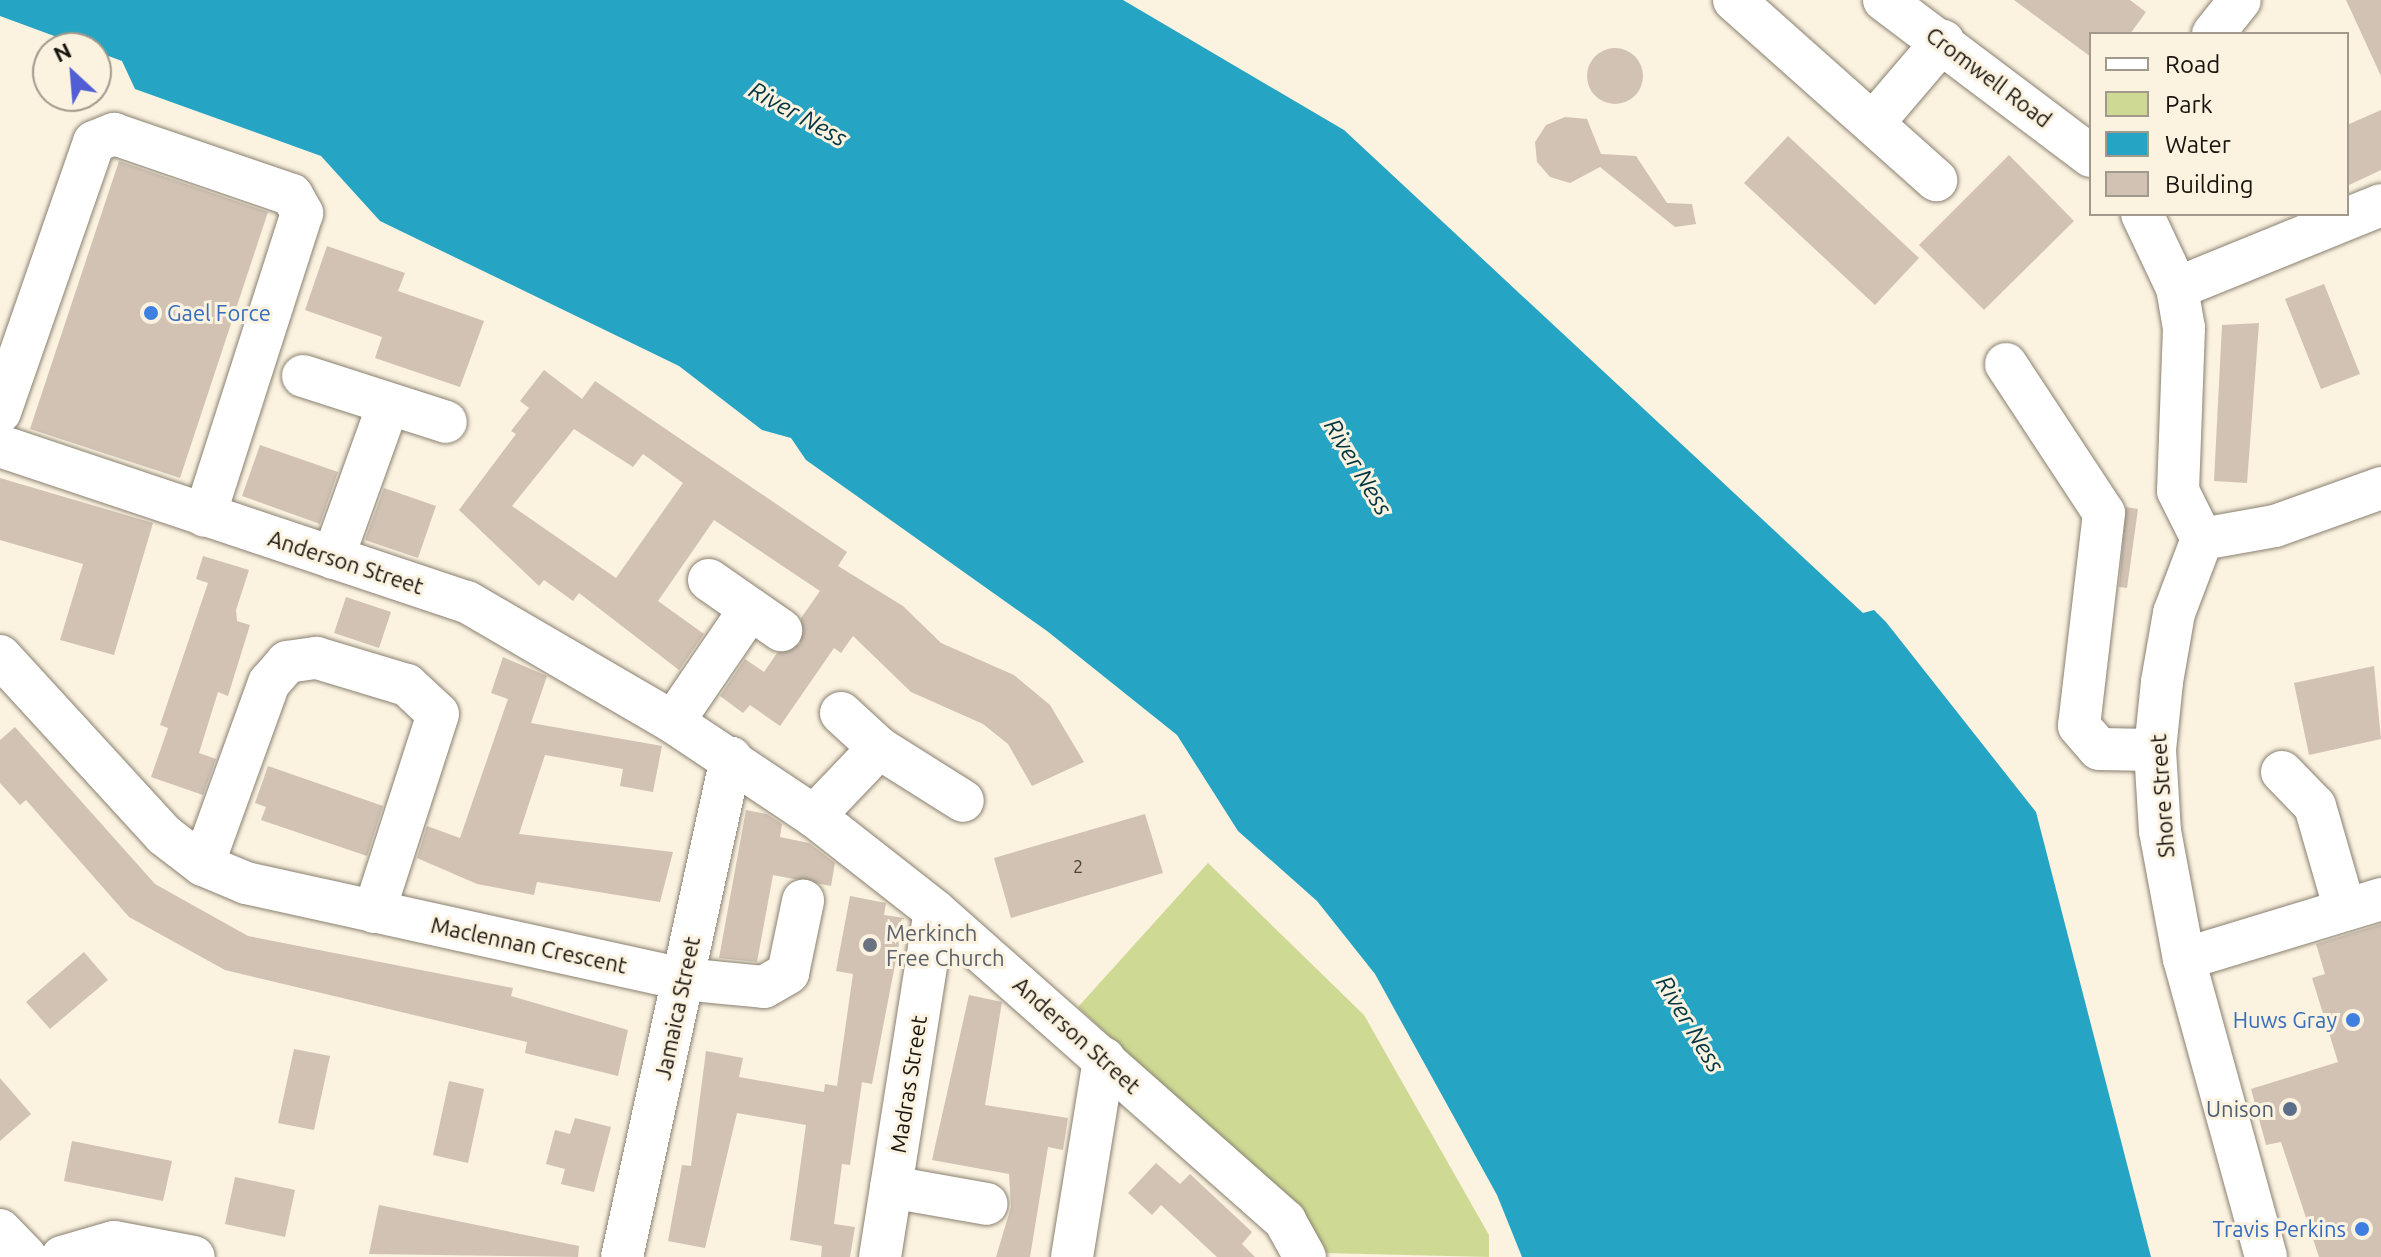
<!DOCTYPE html>
<style>
body{margin:0}
#map{position:relative;width:2381px;height:1257px;overflow:hidden;background:#fbf2e0;font-family:Ubuntu,sans-serif}
div>[style]{position:absolute}
.green>*{inset:0;background:#ceda94}
.water>*{inset:0;background:#26a4c3}
.building>*{inset:0;background:#d1c2b4}
.round{border-radius:50%}
.roads{filter:drop-shadow(0 0 2px #898071) drop-shadow(0 0 2px #898071)}
.minor>*{height:42px;margin:-21px;padding:0 21px;transform-origin:21px;border-radius:21px;background:#fff}
.dots>*{width:22px;height:22px;translate:-50% -50%;box-sizing:border-box;border:4px solid #fbf2e0;border-radius:50%}
span{translate:-50% -50%;white-space:nowrap;text-align:center;line-height:1.15;-webkit-text-stroke:6px #fbf2e0;paint-order:stroke}
.number-label{font-size:18px;color:#464038}
.number-label span{-webkit-text-stroke-width:0}
.street-label{font-size:22px;color:#18140e}
.shop-label{font-size:22px;color:#366cbe}
.left{translate:0 -50%;text-align:left}
.right{translate:-100% -50%;text-align:right}
.worship-label{font-size:22px;color:#5b616d}
.service-label{font-size:22px;color:#4e5e75}
.water-label{font-size:24px;color:#003542;font-style:italic}
.legend{position:absolute;left:2089px;top:32px;width:260px;height:184px;box-sizing:border-box;background:#fbf2e0;border:2px solid #a0998c;margin:0;padding:10px 14px;list-style:none;font-size:24px;color:#18140e}
.legend li{display:flex;align-items:center;gap:16px;height:40px}
.legend b{width:40px;border:2px solid #a0998c}
.north{position:absolute;left:32px;top:32px;width:80px;height:80px;box-sizing:border-box;background:#fbf2e0;border:2px solid #a0998c;border-radius:50%;rotate:334deg;font-size:22px;font-weight:700;line-height:32px;text-align:center;color:#18140e}
.north::after{content:'';display:block;margin:auto;width:28px;height:36px;background:#515ed4;clip-path:polygon(50% 0,100% 100%,50% 72%,0 100%)}
</style>
<div id="map">
<div class="green">
<i style="clip-path:polygon(1208px 863px,1364px 1015px,1489px 1235px,1489px 1257px,1324px 1253px,1300px 1215px,1078px 1007px)"></i>
</div>
<div class="water">
<i style="clip-path:polygon(0 0,1123px 0,1344px 130px,1863px 613px,1874px 610px,1886px 622px,2036px 812px,2151px 1257px,1522px 1257px,1497px 1195px,1375px 974px,1317px 901px,1238px 831px,1177px 735px,1047px 631px,806px 460px,791px 438px,762px 430px,679px 366px,380px 221px,321px 156px,135px 89px,122px 61px,0 16px)"></i>
</div>
<div class="building">
<i style="clip-path:polygon(2014px 0,2130px 0,2146px 12px,2130px 34px,2091px 34px,2091px 57px)"></i>
<i style="clip-path:polygon(2346px 0,2381px 0,2381px 76px)"></i>
<i class="round" style="left:1587px;top:48px;width:56px;height:56px"></i>
<i style="clip-path:polygon(2381px 110px,2381px 170px,2347px 186px,2347px 125px)"></i>
<i style="clip-path:polygon(1565px 117px,1587px 119px,1601px 154px,1636px 156px,1667px 203px,1692px 204px,1696px 224px,1675px 227px,1600px 167px,1570px 183px,1550px 177px,1537px 162px,1535px 142px,1546px 125px)"></i>
<i style="clip-path:polygon(1788px 136px,1919px 258px,1875px 305px,1744px 183px)"></i>
<i style="clip-path:polygon(2009px 155px,2074px 221px,1984px 310px,1919px 245px)"></i>
<i style="clip-path:polygon(119px 161px,268px 212px,180px 478px,30px 429px)"></i>
<i style="clip-path:polygon(327px 246px,405px 273px,398px 291px,484px 321px,460px 387px,375px 358px,382px 337px,305px 310px)"></i>
<i style="clip-path:polygon(2324px 284px,2360px 374px,2321px 389px,2285px 299px)"></i>
<i style="clip-path:polygon(2259px 323px,2247px 483px,2214px 481px,2222px 325px)"></i>
<i style="clip-path:polygon(evenodd,544px 370px,582px 399px,595px 381px,847px 552px,838px 566px,903px 606px,941px 643px,1014px 675px,1050px 705px,1084px 762px,1032px 786px,1008px 744px,983px 724px,911px 692px,853px 636px,841px 653px,834px 648px,780px 726px,750px 705px,743px 713px,720px 696px,745px 659px,764px 672px,777px 653px,800px 644px,801px 618px,820px 591px,714px 520px,658px 601px,704px 634px,679px 670px,579px 593px,573px 601px,544px 580px,539px 586px,459px 510px,516px 434px,511px 431px,529px 408px,520px 401px,544px 370px,574px 429px,633px 467px,643px 454px,683px 483px,616px 578px,512px 506px,574px 429px)"></i>
<i style="clip-path:polygon(260px 445px,338px 472px,320px 524px,242px 496px)"></i>
<i style="clip-path:polygon(0 478px,153px 523px,114px 655px,60px 640px,83px 564px,0 540px)"></i>
<i style="clip-path:polygon(384px 488px,436px 506px,418px 558px,365px 540px)"></i>
<i style="clip-path:polygon(2126px 507px,2138px 509px,2127px 588px,2119px 587px)"></i>
<i style="clip-path:polygon(203px 556px,249px 570px,236px 610px,237px 621px,250px 625px,228px 696px,218px 692px,199px 753px,216px 759px,203px 795px,151px 777px,168px 728px,160px 725px,208px 583px,196px 579px)"></i>
<i style="clip-path:polygon(346px 597px,391px 612px,379px 648px,334px 633px)"></i>
<i style="clip-path:polygon(503px 657px,547px 676px,531px 723px,662px 746px,653px 792px,620px 786px,623px 769px,545px 755px,519px 834px,673px 852px,660px 902px,537px 882px,534px 895px,477px 884px,417px 858px,427px 826px,460px 838px,508px 699px,491px 693px)"></i>
<i style="clip-path:polygon(2374px 666px,2381px 739px,2309px 755px,2294px 683px)"></i>
<i style="clip-path:polygon(15px 727px,155px 884px,248px 936px,513px 988px,511px 996px,628px 1030px,618px 1076px,525px 1053px,527px 1042px,225px 970px,129px 917px,26px 800px,20px 805px,0 783px,0 740px)"></i>
<i style="clip-path:polygon(268px 766px,383px 806px,367px 856px,261px 820px,266px 807px,255px 803px)"></i>
<i style="clip-path:polygon(746px 810px,767px 814px,782px 824px,780px 837px,809px 843px,835px 863px,831px 886px,773px 875px,757px 962px,719px 958px)"></i>
<i style="clip-path:polygon(1145px 814px,1163px 873px,1011px 918px,994px 858px)"></i>
<i style="clip-path:polygon(850px 896px,886px 903px,884px 915px,904px 918px,872px 1084px,862px 1082px,850px 1165px,842px 1164px,834px 1224px,855px 1227px,850px 1257px,821px 1257px,822px 1246px,790px 1240px,806px 1125px,737px 1113px,705px 1248px,668px 1241px,682px 1165px,691px 1166px,706px 1051px,743px 1058px,739px 1077px,824px 1092px,825px 1084px,837px 1086px,853px 974px,836px 971px)"></i>
<i style="clip-path:polygon(2381px 924px,2381px 1257px,2319px 1257px,2281px 1142px,2266px 1145px,2251px 1089px,2338px 1062px,2312px 978px,2325px 974px,2316px 944px)"></i>
<i style="clip-path:polygon(84px 952px,108px 980px,50px 1029px,26px 1002px)"></i>
<i style="clip-path:polygon(969px 995px,1002px 1002px,985px 1105px,1068px 1118px,1063px 1150px,1048px 1147px,1030px 1257px,996px 1257px,1011px 1207px,1009px 1174px,932px 1160px)"></i>
<i style="clip-path:polygon(294px 1049px,330px 1056px,314px 1130px,278px 1123px)"></i>
<i style="clip-path:polygon(0 1078px,31px 1114px,0 1141px)"></i>
<i style="clip-path:polygon(449px 1081px,484px 1089px,468px 1163px,433px 1155px)"></i>
<i style="clip-path:polygon(575px 1118px,611px 1127px,594px 1192px,561px 1184px,565px 1169px,546px 1164px,555px 1130px,570px 1134px)"></i>
<i style="clip-path:polygon(72px 1141px,172px 1161px,163px 1201px,64px 1181px)"></i>
<i style="clip-path:polygon(1156px 1163px,1180px 1184px,1190px 1174px,1252px 1232px,1242px 1244px,1255px 1257px,1217px 1257px,1161px 1205px,1152px 1215px,1128px 1193px)"></i>
<i style="clip-path:polygon(235px 1177px,295px 1190px,285px 1237px,225px 1224px)"></i>
<i style="clip-path:polygon(379px 1205px,579px 1246px,578px 1257px,369px 1254px)"></i>
</div>
<div class="roads">
<div class="minor">
<i style="left:1734px;top:0;width:271px;rotate:41.7deg"></i>
<i style="left:1884px;top:0;width:259px;rotate:37deg"></i>
<i style="left:2213px;top:34px;width:43px;rotate:-51.5deg"></i>
<i style="left:1873px;top:123px;width:108px;rotate:-49.5deg"></i>
<i style="left:2142px;top:214px;width:82px;rotate:64.7deg"></i>
<i style="left:2177px;top:288px;width:41px;rotate:80.1deg"></i>
<i style="left:2184px;top:328px;width:163px;rotate:92.1deg"></i>
<i style="left:2178px;top:491px;width:54px;rotate:63.4deg"></i>
<i style="left:2202px;top:539px;width:79px;rotate:110.7deg"></i>
<i style="left:2174px;top:613px;width:70px;rotate:99.9deg"></i>
<i style="left:2162px;top:682px;width:68px;rotate:95.9deg"></i>
<i style="left:2155px;top:750px;width:81px;rotate:86.5deg"></i>
<i style="left:2160px;top:831px;width:130px;rotate:79.4deg"></i>
<i style="left:2184px;top:959px;width:309px;rotate:74.6deg"></i>
<i style="left:2177px;top:288px;width:220px;rotate:-22.1deg"></i>
<i style="left:2006px;top:364px;width:178px;rotate:56.7deg"></i>
<i style="left:2104px;top:513px;width:214px;rotate:96.7deg"></i>
<i style="left:2079px;top:726px;width:30px;rotate:49deg"></i>
<i style="left:2099px;top:749px;width:56px;rotate:1deg"></i>
<i style="left:303px;top:376px;width:150px;rotate:17.8deg"></i>
<i style="left:0;top:412px;width:286px;rotate:-70.8deg"></i>
<i style="left:94px;top:142px;width:22px;rotate:-22deg"></i>
<i style="left:114px;top:134px;width:188px;rotate:18.9deg"></i>
<i style="left:292px;top:195px;width:21px;rotate:61deg"></i>
<i style="left:302px;top:213px;width:318px;rotate:107.8deg"></i>
<i style="left:0;top:446px;width:492px;rotate:18.5deg"></i>
<i style="left:467px;top:602px;width:238px;rotate:30.2deg"></i>
<i style="left:673px;top:722px;width:169px;rotate:33.7deg"></i>
<i style="left:814px;top:816px;width:154px;rotate:38.1deg"></i>
<i style="left:935px;top:911px;width:468px;rotate:41.5deg"></i>
<i style="left:1285px;top:1221px;width:41px;rotate:60.9deg"></i>
<i style="left:2202px;top:539px;width:74px;rotate:-10.1deg"></i>
<i style="left:2275px;top:526px;width:113px;rotate:-19.7deg"></i>
<i style="left:333px;top:558px;width:163px;rotate:-70.2deg"></i>
<i style="left:709px;top:580px;width:88px;rotate:34.8deg"></i>
<i style="left:0;top:656px;width:243px;rotate:47.5deg"></i>
<i style="left:164px;top:835px;width:49px;rotate:37.6deg"></i>
<i style="left:203px;top:865px;width:47px;rotate:22.7deg"></i>
<i style="left:246px;top:883px;width:447px;rotate:12.4deg"></i>
<i style="left:683px;top:979px;width:81px;rotate:5.6deg"></i>
<i style="left:764px;top:987px;width:28px;rotate:-30deg"></i>
<i style="left:788px;top:973px;width:74px;rotate:-78.2deg"></i>
<i style="left:841px;top:713px;width:52px;rotate:42.6deg"></i>
<i style="left:879px;top:748px;width:99px;rotate:32.2deg"></i>
<i style="left:673px;top:722px;width:137px;rotate:-55.7deg"></i>
<i style="left:2282px;top:772px;width:47px;rotate:45.9deg"></i>
<i style="left:2315px;top:806px;width:108px;rotate:73.9deg"></i>
<i style="left:814px;top:816px;width:94px;rotate:-46.3deg"></i>
<i style="left:203px;top:865px;width:194px;rotate:-70.1deg"></i>
<i style="left:269px;top:683px;width:28px;rotate:-49deg"></i>
<i style="left:287px;top:662px;width:30px;rotate:-8deg"></i>
<i style="left:317px;top:658px;width:94px;rotate:16.7deg"></i>
<i style="left:407px;top:685px;width:42px;rotate:43.1deg"></i>
<i style="left:438px;top:714px;width:208px;rotate:107.9deg"></i>
<i style="left:2184px;top:959px;width:206px;rotate:-16.9deg"></i>
<i style="left:891px;top:1187px;width:97px;rotate:10deg"></i>
<i style="left:0;top:1230px;width:37px;rotate:46deg"></i>
<i style="left:62px;top:1257px;width:54px;rotate:-16.1deg"></i>
<i style="left:114px;top:1242px;width:81px;rotate:10.6deg"></i>
<i style="left:622px;top:1257px;width:511px;rotate:-77.68deg"></i>
<i style="left:880px;top:1257px;width:350px;rotate:-81deg"></i>
<i style="left:1072px;top:1257px;width:201px;rotate:-80.8deg"></i>
</div>
</div>
<div class="dots">
<i style="left:151px;top:313px;background:#3f7fe0"></i>
<i style="left:870px;top:945px;background:#6b7280"></i>
<i style="left:2353px;top:1020px;background:#3f7fe0"></i>
<i style="left:2290px;top:1109px;background:#5c6f8a"></i>
<i style="left:2362px;top:1229px;background:#3f7fe0"></i>
</div>
<div class="number-label">
<span style="left:1078px;top:866px">2</span>
</div>
<div class="street-label">
<span style="left:1989px;top:77px;rotate:37deg">Cromwell Road</span>
<span style="left:346px;top:562px;rotate:18deg">Anderson Street</span>
<span style="left:2162px;top:796px;rotate:-94deg">Shore Street</span>
<span style="left:529px;top:945px;rotate:12deg">Maclennan Crescent</span>
<span style="left:677px;top:1008px;rotate:-78deg">Jamaica Street</span>
<span style="left:1077px;top:1035px;rotate:42deg">Anderson Street</span>
<span style="left:908px;top:1084px;rotate:-81deg">Madras Street</span>
</div>
<div class="shop-label">
<span class="left" style="left:167px;top:313px">Gael Force</span>
<span class="right" style="left:2337px;top:1020px">Huws Gray</span>
<span class="right" style="left:2346px;top:1229px">Travis Perkins</span>
</div>
<div class="worship-label">
<span class="left" style="left:886px;top:945px">Merkinch<br>Free Church</span>
</div>
<div class="service-label">
<span class="right" style="left:2274px;top:1109px">Unison</span>
</div>
<div class="water-label">
<span style="left:798px;top:114px;rotate:29deg">River Ness</span>
<span style="left:1358px;top:467px;rotate:59deg">River Ness</span>
<span style="left:1690px;top:1024px;rotate:59deg">River Ness</span>
</div>
<ul class="legend">
<li><b style="height:10px;background:#fff"></b>Road</li>
<li><b style="height:22px;background:#ceda94"></b>Park</li>
<li><b style="height:22px;background:#26a4c3"></b>Water</li>
<li><b style="height:22px;background:#d1c2b4"></b>Building</li>
</ul>
<div class="north">N</div>
</div>
